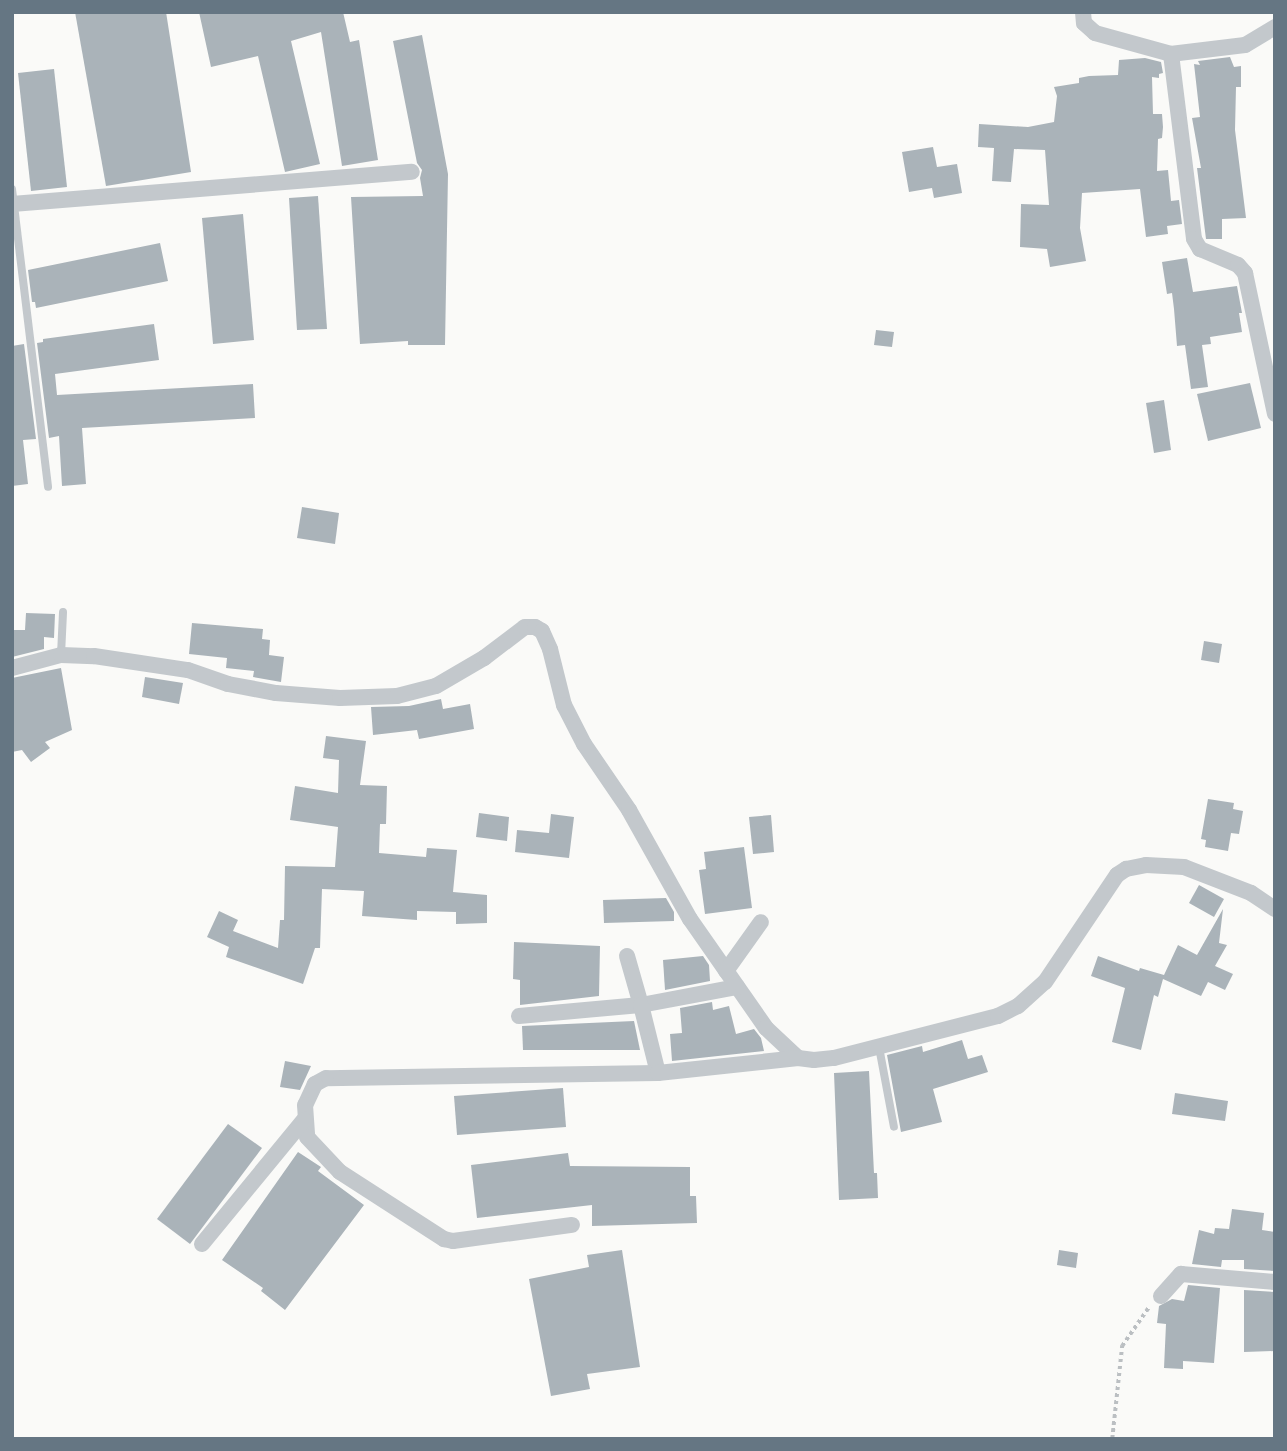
<!DOCTYPE html>
<style>
body{margin:0}
#map{position:relative;width:1287px;height:1451px;overflow:hidden;background:#fafaf8;font-family:Arial,sans-serif}
div>[style]{position:absolute}
.building>*{inset:0;background:#aab3b9}
.path>*{height:3.5px;margin-top:-1.75px;transform-origin:0;background:repeating-linear-gradient(90deg,#bbbfc2 0 3.5px,transparent 0 7px)}
.lane>*{height:8px;margin:-4px;padding:0 4px;transform-origin:4px;border-radius:4px;background:#c3c8cc}
.street>*{height:16px;margin:-8px;padding:0 8px;transform-origin:8px;border-radius:8px;background:#c3c8cc}
span{translate:-50% -50%;white-space:nowrap;text-align:center;line-height:1.15;-webkit-text-stroke:7px #fff;paint-order:stroke}
.frame{position:absolute;inset:0;border:14px solid #657683;pointer-events:none}
</style>
<div id="map">
<div class="building">
<i style="clip-path:polygon(75px 12px,166px 12px,191px 172px,106px 186px)"></i>
<i style="clip-path:polygon(199px 12px,343px 12px,350px 42px,359px 40px,378px 160px,342px 166px,321px 32px,291px 41px,320px 164px,285px 172px,258px 56px,211px 67px)"></i>
<i style="clip-path:polygon(422px 35px,448px 174px,445px 345px,408px 345px,408px 341px,360px 344px,351px 197px,423px 196px,420px 178px,422px 170px,417px 163px,393px 41px)"></i>
<i style="clip-path:polygon(1230px 57px,1234px 67px,1241px 66px,1241px 87px,1236px 87px,1235px 130px,1246px 218px,1222px 219px,1222px 239px,1206px 239px,1197px 168px,1201px 168px,1192px 118px,1200px 117px,1194px 64px,1200px 65px,1198px 61px)"></i>
<i style="clip-path:polygon(1145px 58px,1161px 62px,1163px 73px,1159px 74px,1159px 78px,1152px 77px,1153px 114px,1162px 114px,1163px 127px,1162px 138px,1158px 139px,1157px 171px,1168px 170px,1171px 201px,1179px 200px,1182px 224px,1167px 226px,1168px 234px,1146px 237px,1140px 189px,1082px 193px,1080px 228px,1086px 261px,1050px 267px,1047px 249px,1020px 247px,1021px 204px,1049px 205px,1045px 150px,1014px 149px,1011px 182px,992px 181px,994px 148px,978px 147px,979px 124px,1028px 127px,1054px 122px,1057px 96px,1054px 87px,1079px 83px,1079px 78px,1089px 76px,1118px 75px,1119px 60px)"></i>
<i style="clip-path:polygon(54px 69px,67px 187px,31px 191px,18px 73px)"></i>
<i style="clip-path:polygon(933px 147px,937px 167px,957px 164px,962px 193px,934px 198px,932px 188px,909px 192px,902px 152px)"></i>
<i style="clip-path:polygon(318px 196px,327px 329px,297px 330px,289px 198px)"></i>
<i style="clip-path:polygon(243px 214px,254px 340px,213px 344px,202px 218px)"></i>
<i style="clip-path:polygon(160px 243px,168px 281px,36px 308px,35px 302px,32px 302px,28px 270px)"></i>
<i style="clip-path:polygon(1187px 258px,1193px 292px,1237px 286px,1242px 313px,1239px 313px,1242px 332px,1210px 337px,1211px 344px,1202px 345px,1208px 387px,1191px 389px,1185px 345px,1177px 346px,1174px 309px,1172px 293px,1167px 294px,1162px 262px)"></i>
<i style="clip-path:polygon(154px 324px,159px 360px,55px 374px,57px 395px,253px 384px,255px 418px,82px 428px,86px 484px,62px 486px,59px 436px,49px 438px,37px 343px,43px 342px,43px 339px)"></i>
<i style="clip-path:polygon(876px 330px,894px 332px,892px 347px,874px 345px)"></i>
<i style="clip-path:polygon(24px 344px,36px 439px,23px 440px,28px 484px,12px 486px,12px 346px)"></i>
<i style="clip-path:polygon(1250px 383px,1261px 428px,1208px 441px,1197px 394px)"></i>
<i style="clip-path:polygon(1164px 400px,1171px 450px,1154px 453px,1146px 403px)"></i>
<i style="clip-path:polygon(302px 507px,339px 513px,335px 544px,297px 538px)"></i>
<i style="clip-path:polygon(26px 613px,55px 614px,54px 638px,44px 637px,44px 649px,12px 657px,12px 630px,25px 630px)"></i>
<i style="clip-path:polygon(192px 623px,263px 629px,262px 639px,270px 640px,269px 655px,284px 657px,281px 682px,253px 677px,254px 671px,226px 668px,227px 658px,189px 654px)"></i>
<i style="clip-path:polygon(1204px 641px,1222px 644px,1219px 663px,1201px 660px)"></i>
<i style="clip-path:polygon(61px 668px,72px 730px,45px 742px,50px 748px,31px 762px,22px 750px,12px 752px,12px 678px)"></i>
<i style="clip-path:polygon(145px 677px,183px 683px,179px 704px,142px 697px)"></i>
<i style="clip-path:polygon(441px 699px,443px 709px,470px 704px,474px 729px,419px 739px,417px 730px,373px 735px,371px 707px,409px 706px)"></i>
<i style="clip-path:polygon(326px 736px,366px 741px,360px 785px,387px 786px,386px 824px,380px 824px,379px 853px,426px 857px,427px 848px,457px 850px,453px 892px,487px 895px,487px 923px,456px 924px,456px 912px,417px 911px,417px 920px,362px 916px,364px 891px,322px 889px,320px 948px,315px 948px,303px 984px,226px 957px,229px 947px,207px 937px,219px 911px,238px 920px,233px 931px,278px 948px,280px 920px,284px 920px,285px 866px,335px 867px,338px 827px,290px 820px,295px 786px,338px 793px,339px 760px,323px 758px)"></i>
<i style="clip-path:polygon(1208px 799px,1234px 803px,1233px 809px,1243px 811px,1239px 834px,1231px 833px,1228px 851px,1205px 847px,1206px 840px,1201px 839px)"></i>
<i style="clip-path:polygon(479px 813px,509px 817px,507px 841px,476px 837px)"></i>
<i style="clip-path:polygon(551px 814px,574px 817px,569px 858px,515px 852px,517px 830px,549px 833px)"></i>
<i style="clip-path:polygon(771px 815px,774px 852px,753px 854px,749px 817px)"></i>
<i style="clip-path:polygon(744px 847px,752px 908px,705px 914px,699px 870px,706px 869px,704px 852px)"></i>
<i style="clip-path:polygon(1199px 885px,1224px 899px,1214px 917px,1189px 903px)"></i>
<i style="clip-path:polygon(666px 898px,674px 912px,674px 921px,604px 923px,603px 900px)"></i>
<i style="clip-path:polygon(1223px 909px,1219px 943px,1227px 945px,1215px 966px,1233px 974px,1225px 990px,1208px 982px,1201px 996px,1163px 979px,1158px 997px,1154px 995px,1141px 1050px,1112px 1042px,1125px 988px,1091px 976px,1098px 956px,1139px 971px,1140px 968px,1164px 975px,1178px 945px,1197px 955px)"></i>
<i style="clip-path:polygon(514px 942px,600px 946px,599px 996px,520px 1005px,520px 980px,513px 979px)"></i>
<i style="clip-path:polygon(703px 956px,709px 965px,710px 981px,665px 990px,663px 960px)"></i>
<i style="clip-path:polygon(712px 1002px,713px 1010px,729px 1006px,736px 1034px,754px 1029px,761px 1038px,764px 1051px,672px 1061px,670px 1034px,682px 1033px,680px 1008px)"></i>
<i style="clip-path:polygon(634px 1021px,640px 1050px,523px 1050px,522px 1026px)"></i>
<i style="clip-path:polygon(962px 1040px,968px 1059px,982px 1055px,988px 1072px,933px 1089px,942px 1122px,901px 1132px,887px 1055px,922px 1046px,923px 1052px)"></i>
<i style="clip-path:polygon(285px 1061px,311px 1066px,300px 1090px,280px 1087px)"></i>
<i style="clip-path:polygon(869px 1071px,874px 1173px,877px 1173px,878px 1198px,839px 1200px,834px 1073px)"></i>
<i style="clip-path:polygon(563px 1088px,566px 1127px,457px 1135px,454px 1096px)"></i>
<i style="clip-path:polygon(1175px 1093px,1228px 1101px,1225px 1121px,1172px 1114px)"></i>
<i style="clip-path:polygon(228px 1124px,262px 1148px,190px 1244px,157px 1219px)"></i>
<i style="clip-path:polygon(298px 1152px,321px 1167px,318px 1171px,364px 1205px,285px 1310px,261px 1291px,263px 1288px,222px 1260px)"></i>
<i style="clip-path:polygon(568px 1153px,570px 1166px,690px 1167px,690px 1196px,696px 1196px,697px 1223px,592px 1226px,592px 1205px,477px 1218px,471px 1165px)"></i>
<i style="clip-path:polygon(1232px 1209px,1264px 1213px,1262px 1230px,1275px 1232px,1275px 1271px,1244px 1269px,1244px 1260px,1222px 1260px,1221px 1267px,1192px 1264px,1199px 1230px,1214px 1234px,1215px 1228px,1229px 1229px)"></i>
<i style="clip-path:polygon(622px 1250px,640px 1367px,587px 1374px,590px 1389px,551px 1396px,529px 1279px,589px 1267px,587px 1255px)"></i>
<i style="clip-path:polygon(1059px 1250px,1078px 1253px,1076px 1268px,1057px 1265px)"></i>
<i style="clip-path:polygon(1188px 1285px,1220px 1288px,1214px 1363px,1183px 1361px,1183px 1369px,1164px 1368px,1166px 1324px,1157px 1323px,1159px 1306px,1172px 1299px,1184px 1301px)"></i>
<i style="clip-path:polygon(1244px 1290px,1275px 1292px,1275px 1351px,1244px 1352px)"></i>
</div>
<div class="path">
<i style="left:1112px;top:1439px;width:94px;rotate:-83.9deg"></i>
<i style="left:1122px;top:1346px;width:47px;rotate:-55.3deg"></i>
</div>
<div class="lane">
<i style="left:12px;top:189px;width:300px;rotate:83.1deg"></i>
<i style="left:61px;top:655px;width:43px;rotate:-87.3deg"></i>
<i style="left:879px;top:1047px;width:81px;rotate:79.4deg"></i>
</div>
<div class="street">
<i style="left:1083px;top:12px;width:11px;rotate:85deg"></i>
<i style="left:1084px;top:23px;width:15px;rotate:42deg"></i>
<i style="left:1095px;top:33px;width:79px;rotate:15.4deg"></i>
<i style="left:1275px;top:27px;width:35px;rotate:149deg"></i>
<i style="left:1245px;top:45px;width:75px;rotate:173.1deg"></i>
<i style="left:1171px;top:54px;width:186px;rotate:82.9deg"></i>
<i style="left:1194px;top:239px;width:12px;rotate:59deg"></i>
<i style="left:1200px;top:249px;width:41px;rotate:22.8deg"></i>
<i style="left:1238px;top:265px;width:11px;rotate:49deg"></i>
<i style="left:1245px;top:273px;width:144px;rotate:78deg"></i>
<i style="left:12px;top:204px;width:401px;rotate:-4.6deg"></i>
<i style="left:12px;top:668px;width:51px;rotate:-14.9deg"></i>
<i style="left:61px;top:655px;width:33px;rotate:2deg"></i>
<i style="left:94px;top:656px;width:95px;rotate:8.5deg"></i>
<i style="left:188px;top:670px;width:42px;rotate:19.3deg"></i>
<i style="left:228px;top:684px;width:49px;rotate:10.6deg"></i>
<i style="left:276px;top:693px;width:64px;rotate:4.5deg"></i>
<i style="left:340px;top:698px;width:57px;rotate:-2deg"></i>
<i style="left:397px;top:696px;width:40px;rotate:-14.4deg"></i>
<i style="left:436px;top:686px;width:56px;rotate:-30.3deg"></i>
<i style="left:484px;top:658px;width:51px;rotate:-37.1deg"></i>
<i style="left:525px;top:627px;width:10px"></i>
<i style="left:535px;top:627px;width:8px;rotate:30deg"></i>
<i style="left:542px;top:631px;width:20px;rotate:66deg"></i>
<i style="left:550px;top:649px;width:58px;rotate:76deg"></i>
<i style="left:564px;top:705px;width:44px;rotate:62.9deg"></i>
<i style="left:584px;top:744px;width:80px;rotate:55.7deg"></i>
<i style="left:629px;top:810px;width:125px;rotate:60.8deg"></i>
<i style="left:690px;top:919px;width:133px;rotate:55.1deg"></i>
<i style="left:766px;top:1028px;width:44px;rotate:43.2deg"></i>
<i style="left:798px;top:1058px;width:16px;rotate:7deg"></i>
<i style="left:814px;top:1060px;width:20px;rotate:-6deg"></i>
<i style="left:834px;top:1058px;width:169px;rotate:-14.4deg"></i>
<i style="left:998px;top:1016px;width:22px;rotate:-27deg"></i>
<i style="left:1018px;top:1006px;width:36px;rotate:-42deg"></i>
<i style="left:1045px;top:982px;width:129px;rotate:-56.1deg"></i>
<i style="left:1117px;top:875px;width:11px;rotate:-34deg"></i>
<i style="left:1126px;top:869px;width:20px;rotate:-11deg"></i>
<i style="left:1146px;top:865px;width:38px;rotate:3deg"></i>
<i style="left:1184px;top:867px;width:72px;rotate:21.2deg"></i>
<i style="left:1251px;top:893px;width:29px;rotate:34deg"></i>
<i style="left:627px;top:956px;width:51px;rotate:74.1deg"></i>
<i style="left:641px;top:1005px;width:98px;rotate:-10.6deg"></i>
<i style="left:726px;top:971px;width:60px;rotate:-54.5deg"></i>
<i style="left:519px;top:1016px;width:122px;rotate:-5.2deg"></i>
<i style="left:641px;top:1005px;width:70px;rotate:76deg"></i>
<i style="left:658px;top:1073px;width:332px;rotate:179.1deg"></i>
<i style="left:326px;top:1078px;width:13px;rotate:151deg"></i>
<i style="left:315px;top:1084px;width:23px;rotate:115deg"></i>
<i style="left:305px;top:1105px;width:32px;rotate:86deg"></i>
<i style="left:307px;top:1137px;width:48px;rotate:46.7deg"></i>
<i style="left:340px;top:1172px;width:124px;rotate:32.8deg"></i>
<i style="left:444px;top:1239px;width:9px;rotate:13deg"></i>
<i style="left:453px;top:1241px;width:120px;rotate:-7.7deg"></i>
<i style="left:658px;top:1073px;width:141px;rotate:-6.1deg"></i>
<i style="left:202px;top:1244px;width:161px;rotate:-50.6deg"></i>
<i style="left:1161px;top:1296px;width:30px;rotate:-48deg"></i>
<i style="left:1181px;top:1274px;width:94px;rotate:4.9deg"></i>
</div>
<div class="frame"></div>
</div>
